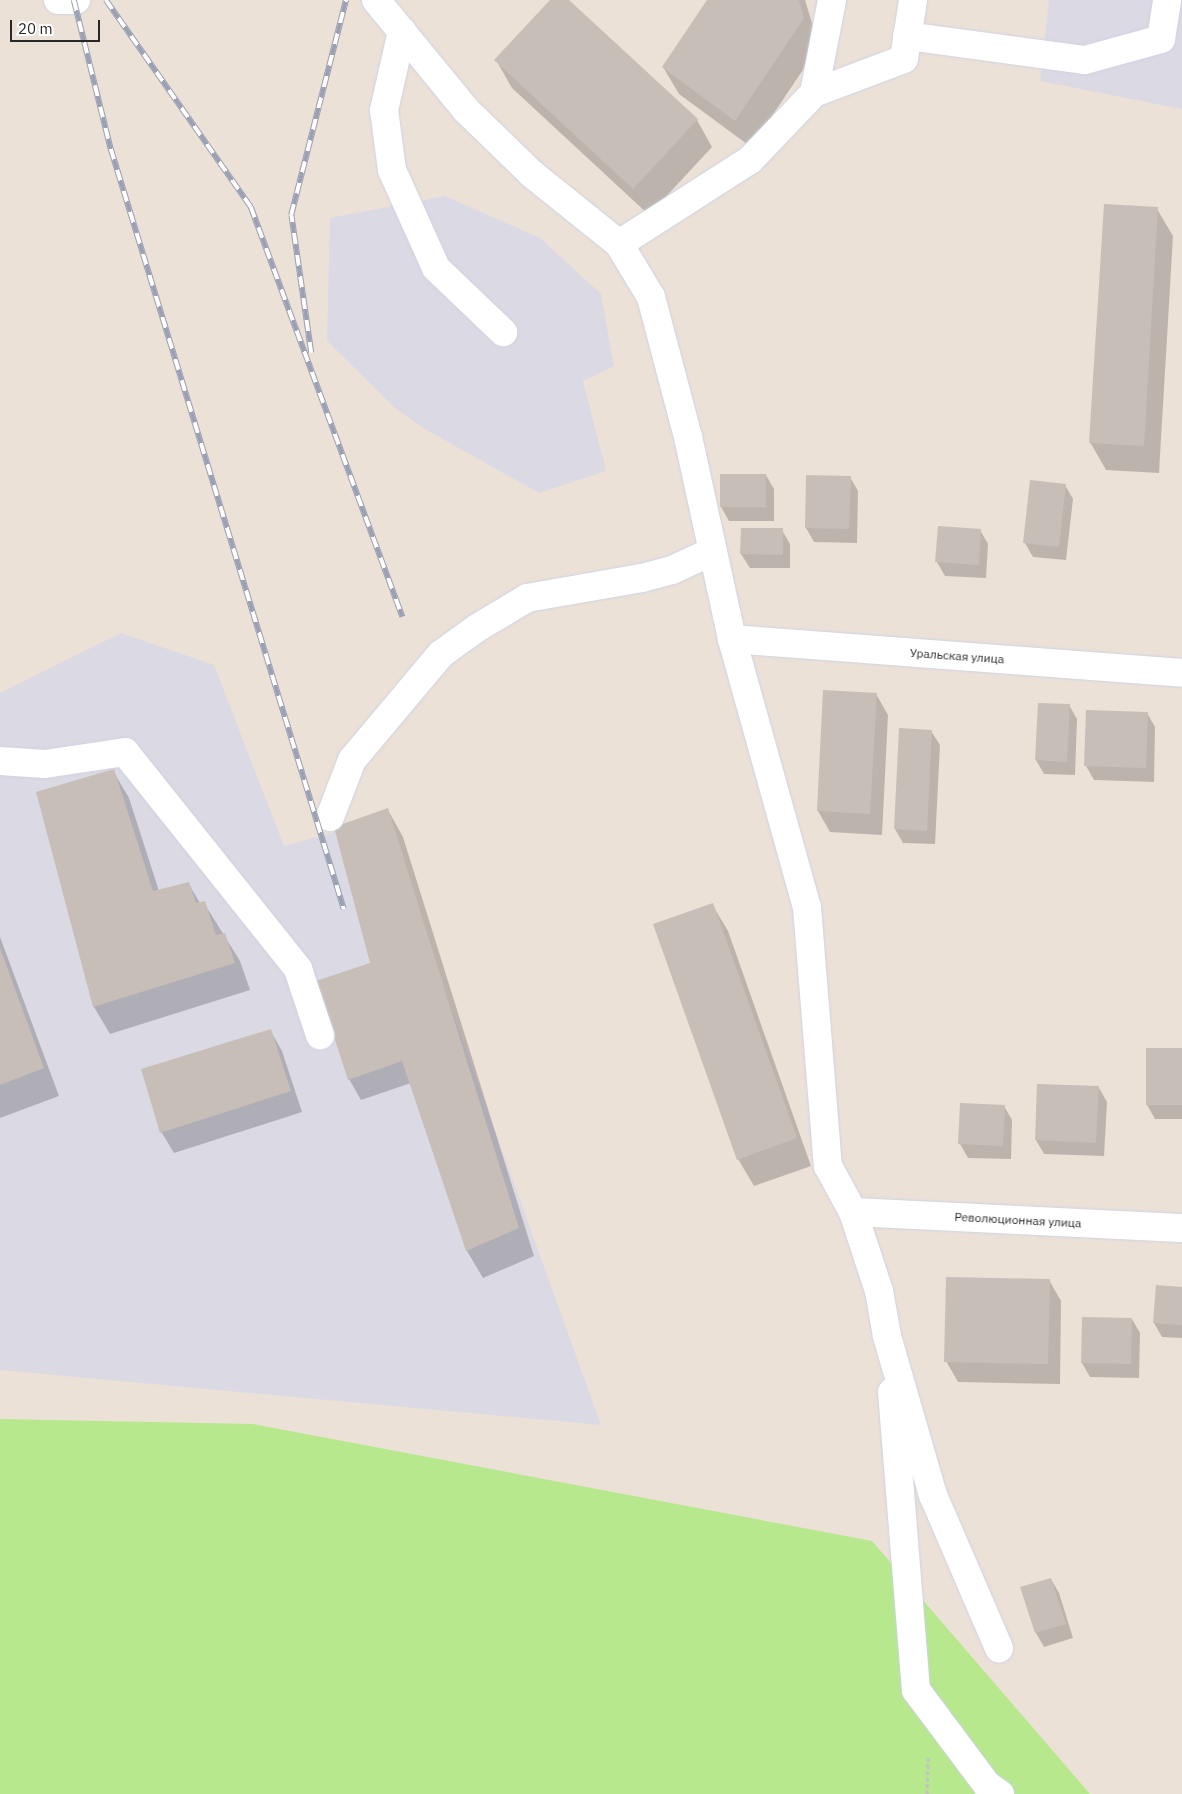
<!DOCTYPE html>
<meta charset="utf-8">
<style>
body{margin:0}
#map{position:relative;width:1182px;height:1794px;overflow:hidden;background:#ece1d7;font-family:"IBM Plex Sans",sans-serif}
div>[style]{position:absolute}
.industrial>*{inset:0;background:#dbd9e3}
.green>*{inset:0;background:#b7e88e}
.shadow>*{inset:0;background:#0003}
.building>*{inset:0;background:#c7beb8}
.path>*{height:3px;margin-top:-1.5px;transform-origin:0;background:repeating-linear-gradient(90deg,#c3c3c3 0 4px,transparent 0 6.5px)}
.roads{filter:drop-shadow(0 0 1px #cdd3e2) drop-shadow(0 0 1px #cdd3e2)}
.minor>*{height:28px;margin:-14px;padding:0 14px;transform-origin:14px;border-radius:14px;background:#fff}
.rail>*{height:5.5px;margin-top:-2.75px;transform-origin:0;background:repeating-linear-gradient(90deg,#fff 0 11px,#9aa1b4 0 22px);box-sizing:border-box;border-block:1px solid #9aa1b4}
span{translate:-50% -50%;white-space:nowrap;text-align:center;line-height:1.15;-webkit-text-stroke:5px #fff;paint-order:stroke}
.street-label{font-size:12px;color:#282828}
.scale{position:absolute;left:10px;top:20px;width:90px;height:22px;box-sizing:border-box;border:2px solid #282828;border-top:0;padding-left:6px;font-size:15px;line-height:18px;white-space:nowrap;color:#282828;-webkit-text-stroke:4px #fff;paint-order:stroke}
</style>
<div id="map">
<div class="industrial">
<i style="clip-path:polygon(1049px 0,1182px 0,1182px 109px,1040px 81px)"></i>
<i style="clip-path:polygon(445px 196px,540px 238px,601px 294px,614px 366px,583px 381px,606px 471px,539px 493px,425px 429px,395px 408px,327px 341px,330px 218px)"></i>
<i style="clip-path:polygon(121px 633px,214px 665px,284px 846px,383px 819px,601px 1425px,0 1370px,0 693px)"></i>
</div>
<div class="green">
<i style="clip-path:polygon(0 1419px,253px 1424px,872px 1541px,1090px 1794px,0 1794px)"></i>
</div>
<div class="shadow">
<i style="clip-path:polygon(552px 0,567px 0,697px 120px,712px 147px,649px 215px,512px 88px,496px 60px)"></i>
<i style="clip-path:polygon(709px 0,805px 0,819px 46px,751px 147px,679px 94px,663px 67px)"></i>
<i style="clip-path:polygon(1157px 209px,1173px 236px,1159px 473px,1106px 470px,1090px 442px)"></i>
<i style="clip-path:polygon(766px 475px,774px 489px,774px 521px,729px 521px,721px 507px)"></i>
<i style="clip-path:polygon(850px 477px,858px 491px,857px 543px,814px 542px,806px 528px)"></i>
<i style="clip-path:polygon(1065px 485px,1073px 499px,1066px 560px,1033px 557px,1025px 543px)"></i>
<i style="clip-path:polygon(742px 530px,782px 530px,790px 544px,790px 568px,750px 568px,741px 554px)"></i>
<i style="clip-path:polygon(980px 530px,988px 544px,986px 578px,945px 576px,937px 562px)"></i>
<i style="clip-path:polygon(876px 694px,888px 715px,882px 835px,830px 832px,818px 811px)"></i>
<i style="clip-path:polygon(1069px 705px,1077px 719px,1075px 775px,1044px 774px,1036px 760px)"></i>
<i style="clip-path:polygon(1087px 711px,1147px 713px,1155px 727px,1154px 782px,1094px 780px,1086px 766px)"></i>
<i style="clip-path:polygon(931px 731px,940px 745px,935px 844px,903px 843px,895px 829px)"></i>
<i style="clip-path:polygon(113px 771px,129px 798px,159px 891px,188px 883px,200px 903px,204px 903px,240px 961px,250px 990px,110px 1034px,94px 1007px,37px 792px)"></i>
<i style="clip-path:polygon(388px 810px,403px 837px,534px 1256px,483px 1278px,467px 1251px,411px 1083px,361px 1100px,349px 1079px,372px 964px)"></i>
<i style="clip-path:polygon(712px 904px,728px 931px,811px 1166px,754px 1186px,738px 1159px)"></i>
<i style="clip-path:polygon(0 937px,59px 1096px,0 1118px)"></i>
<i style="clip-path:polygon(270px 1030px,282px 1051px,302px 1112px,174px 1153px,162px 1133px,143px 1070px)"></i>
<i style="clip-path:polygon(1182px 1049px,1182px 1119px,1155px 1119px,1147px 1105px)"></i>
<i style="clip-path:polygon(1099px 1088px,1107px 1102px,1104px 1156px,1044px 1154px,1036px 1140px)"></i>
<i style="clip-path:polygon(1004px 1106px,1012px 1120px,1011px 1159px,968px 1158px,960px 1144px)"></i>
<i style="clip-path:polygon(1049px 1280px,1061px 1301px,1060px 1384px,958px 1382px,946px 1361px)"></i>
<i style="clip-path:polygon(1182px 1289px,1182px 1338px,1162px 1337px,1154px 1323px)"></i>
<i style="clip-path:polygon(1132px 1319px,1140px 1333px,1139px 1378px,1090px 1377px,1082px 1363px)"></i>
<i style="clip-path:polygon(1051px 1579px,1059px 1593px,1073px 1638px,1044px 1647px,1036px 1633px)"></i>
</div>
<div class="building">
<i style="clip-path:polygon(550px 0,569px 0,698px 119px,633px 189px,494px 60px)"></i>
<i style="clip-path:polygon(707px 0,799px 0,804px 18px,735px 121px,662px 67px)"></i>
<i style="clip-path:polygon(1104px 204px,1158px 207px,1144px 446px,1089px 443px)"></i>
<i style="clip-path:polygon(720px 474px,766px 474px,766px 507px,720px 507px)"></i>
<i style="clip-path:polygon(806px 475px,851px 476px,849px 529px,805px 528px)"></i>
<i style="clip-path:polygon(1030px 480px,1066px 484px,1059px 547px,1023px 543px)"></i>
<i style="clip-path:polygon(938px 526px,981px 529px,979px 565px,935px 562px)"></i>
<i style="clip-path:polygon(741px 528px,783px 528px,783px 555px,740px 554px)"></i>
<i style="clip-path:polygon(823px 690px,877px 693px,870px 814px,817px 811px)"></i>
<i style="clip-path:polygon(1038px 703px,1070px 704px,1067px 762px,1035px 760px)"></i>
<i style="clip-path:polygon(1086px 710px,1148px 712px,1146px 768px,1084px 766px)"></i>
<i style="clip-path:polygon(899px 728px,932px 730px,927px 831px,894px 829px)"></i>
<i style="clip-path:polygon(114px 769px,153px 891px,189px 882px,196px 903px,205px 901px,216px 935px,225px 933px,235px 963px,93px 1007px,36px 792px)"></i>
<i style="clip-path:polygon(388px 808px,519px 1228px,466px 1251px,402px 1061px,348px 1080px,316px 981px,370px 963px,334px 827px)"></i>
<i style="clip-path:polygon(713px 903px,797px 1138px,737px 1160px,653px 924px)"></i>
<i style="clip-path:polygon(0 948px,44px 1068px,0 1085px)"></i>
<i style="clip-path:polygon(271px 1029px,291px 1091px,160px 1133px,141px 1069px)"></i>
<i style="clip-path:polygon(1146px 1048px,1182px 1048px,1182px 1105px,1146px 1105px)"></i>
<i style="clip-path:polygon(1037px 1084px,1099px 1086px,1096px 1143px,1035px 1140px)"></i>
<i style="clip-path:polygon(960px 1103px,1005px 1105px,1003px 1146px,958px 1144px)"></i>
<i style="clip-path:polygon(946px 1277px,1050px 1279px,1048px 1364px,944px 1362px)"></i>
<i style="clip-path:polygon(1156px 1285px,1182px 1287px,1182px 1325px,1153px 1323px)"></i>
<i style="clip-path:polygon(1082px 1317px,1132px 1318px,1131px 1364px,1081px 1363px)"></i>
<i style="clip-path:polygon(1051px 1578px,1066px 1624px,1035px 1633px,1020px 1587px)"></i>
</div>
<div class="path">
<i style="left:927px;top:1794px;width:37px;rotate:-88deg"></i>
</div>
<div class="roads">
<div class="minor">
<i style="left:58px;top:0;width:18px"></i>
<i style="left:376px;top:0;width:142px;rotate:50.7deg"></i>
<i style="left:466px;top:110px;width:92px;rotate:44.1deg"></i>
<i style="left:532px;top:174px;width:112px;rotate:38.8deg"></i>
<i style="left:619px;top:244px;width:62px;rotate:58.9deg"></i>
<i style="left:651px;top:297px;width:145px;rotate:75.2deg"></i>
<i style="left:688px;top:437px;width:207px;rotate:77.7deg"></i>
<i style="left:732px;top:639px;width:278px;rotate:74.4deg"></i>
<i style="left:807px;top:907px;width:260px;rotate:85.4deg"></i>
<i style="left:828px;top:1166px;width:52px;rotate:61.5deg"></i>
<i style="left:853px;top:1212px;width:83px;rotate:71.8deg"></i>
<i style="left:879px;top:1291px;width:46px;rotate:79.9deg"></i>
<i style="left:887px;top:1336px;width:166px;rotate:73.9deg"></i>
<i style="left:933px;top:1495px;width:167px;rotate:66.7deg"></i>
<i style="left:402px;top:31px;width:81px;rotate:102.8deg"></i>
<i style="left:384px;top:110px;width:61px;rotate:82.4deg"></i>
<i style="left:392px;top:170px;width:107px;rotate:65.8deg"></i>
<i style="left:436px;top:268px;width:93px;rotate:43.7deg"></i>
<i style="left:907px;top:36px;width:180px;rotate:7.7deg"></i>
<i style="left:1085px;top:60px;width:79px;rotate:-15.4deg"></i>
<i style="left:1161px;top:39px;width:39px;rotate:-81deg"></i>
<i style="left:814px;top:93px;width:96px;rotate:-20.7deg"></i>
<i style="left:904px;top:59px;width:60px;rotate:-81.3deg"></i>
<i style="left:619px;top:244px;width:156px;rotate:-32.7deg"></i>
<i style="left:750px;top:160px;width:93px;rotate:-46.3deg"></i>
<i style="left:814px;top:93px;width:95px;rotate:-79deg"></i>
<i style="left:732px;top:639px;width:451px;rotate:4.3deg"></i>
<i style="left:0;top:761px;width:45px;rotate:3.8deg"></i>
<i style="left:45px;top:764px;width:81px;rotate:-8.5deg"></i>
<i style="left:125px;top:752px;width:278px;rotate:51.4deg"></i>
<i style="left:298px;top:969px;width:70px;rotate:71.6deg"></i>
<i style="left:330px;top:817px;width:61px;rotate:-68.9deg"></i>
<i style="left:352px;top:760px;width:138px;rotate:-50deg"></i>
<i style="left:441px;top:654px;width:44px;rotate:-35.8deg"></i>
<i style="left:477px;top:628px;width:58px;rotate:-31deg"></i>
<i style="left:527px;top:598px;width:117px;rotate:-9.9deg"></i>
<i style="left:642px;top:578px;width:31px;rotate:-15deg"></i>
<i style="left:672px;top:570px;width:43px;rotate:-24.8deg"></i>
<i style="left:853px;top:1212px;width:329px;rotate:2.8deg"></i>
<i style="left:892px;top:1392px;width:299px;rotate:85.4deg"></i>
<i style="left:916px;top:1690px;width:119px;rotate:53.2deg"></i>
<i style="left:987px;top:1785px;width:16px;rotate:35deg"></i>
</div>
</div>
<div class="rail">
<i style="left:74px;top:0;width:154px;rotate:76.1deg"></i>
<i style="left:111px;top:149px;width:795px;rotate:72.96deg"></i>
<i style="left:106px;top:0;width:253px;rotate:55deg"></i>
<i style="left:251px;top:207px;width:437px;rotate:69.7deg"></i>
<i style="left:311px;top:353px;width:139px;rotate:-98.2deg"></i>
<i style="left:291px;top:215px;width:222px;rotate:-75.7deg"></i>
</div>
<div class="street-label">
<span style="left:957px;top:656px;rotate:4deg">Уральская улица</span>
<span style="left:1018px;top:1220px;rotate:3deg">Революционная улица</span>
</div>
<div class="scale">20 m</div>
</div>
